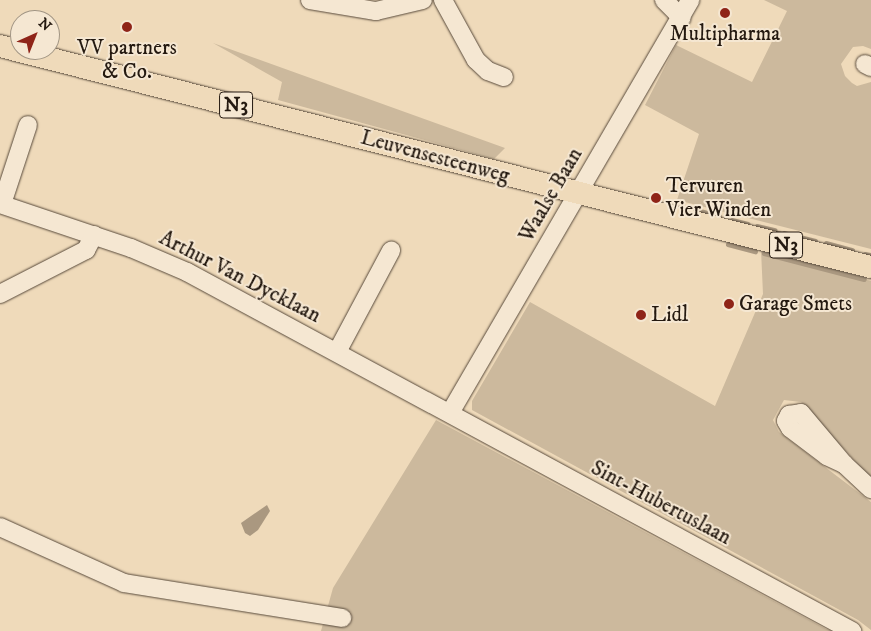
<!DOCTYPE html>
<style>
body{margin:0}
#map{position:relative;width:871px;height:631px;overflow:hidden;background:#efdaba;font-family:"IM FELL DW Pica",serif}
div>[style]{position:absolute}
.green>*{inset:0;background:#ccb99d}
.water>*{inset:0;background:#aa9880}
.stream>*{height:4.5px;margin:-2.25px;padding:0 2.25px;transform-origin:2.25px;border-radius:2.25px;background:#aa9880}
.roads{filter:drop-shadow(0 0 1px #57493a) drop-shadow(0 0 1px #57493a)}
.minor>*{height:18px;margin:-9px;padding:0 9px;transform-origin:9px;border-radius:9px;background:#f5e7d2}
.major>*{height:22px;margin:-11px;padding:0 11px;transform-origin:11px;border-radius:11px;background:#efdaba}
.dots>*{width:14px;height:14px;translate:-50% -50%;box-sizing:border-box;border:2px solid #f5e7d2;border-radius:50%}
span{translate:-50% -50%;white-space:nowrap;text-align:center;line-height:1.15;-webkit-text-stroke:4px #f5e7d2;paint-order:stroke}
.shield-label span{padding:1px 4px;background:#f5e7d2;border:1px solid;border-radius:4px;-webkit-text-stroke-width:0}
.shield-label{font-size:20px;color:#241910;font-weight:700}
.poi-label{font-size:21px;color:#241910}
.left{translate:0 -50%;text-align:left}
.street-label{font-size:21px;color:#241910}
.north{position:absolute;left:10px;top:10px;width:50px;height:50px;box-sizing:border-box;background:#f5e7d2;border:1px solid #a19584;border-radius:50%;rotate:44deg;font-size:14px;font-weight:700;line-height:20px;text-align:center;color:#241910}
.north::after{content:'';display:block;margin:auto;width:18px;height:22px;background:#8f2418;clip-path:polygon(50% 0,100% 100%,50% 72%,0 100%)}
</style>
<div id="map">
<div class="green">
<i style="clip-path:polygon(764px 0,871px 0,871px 49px,863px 46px,853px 47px,841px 64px,845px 76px,852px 83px,857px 86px,871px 82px,871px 249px,677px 200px,699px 134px,645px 105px,676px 45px,752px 82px,787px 11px)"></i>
<i style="clip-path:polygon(213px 43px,505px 148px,494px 159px,278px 100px,282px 82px)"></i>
<i style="clip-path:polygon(761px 250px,871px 281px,871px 479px,801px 402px,784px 400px,773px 420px,779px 432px,871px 502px,871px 630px,858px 620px,472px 410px,472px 401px,530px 302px,715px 406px,763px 294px)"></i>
<i style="clip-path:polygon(436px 420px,826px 629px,834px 631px,321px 631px,333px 588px)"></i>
</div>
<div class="water">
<i style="clip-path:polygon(267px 505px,270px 511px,258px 530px,250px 536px,245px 533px,241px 523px)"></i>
</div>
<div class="stream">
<i style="left:689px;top:208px;width:31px;rotate:15deg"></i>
<i style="left:732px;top:220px;width:16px;rotate:14deg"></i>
<i style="left:757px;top:226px;width:18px;rotate:13deg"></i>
<i style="left:784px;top:233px;width:32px;rotate:14deg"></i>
<i style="left:826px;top:243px;width:27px;rotate:15deg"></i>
<i style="left:728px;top:244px;width:28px;rotate:15deg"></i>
<i style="left:764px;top:253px;width:103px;rotate:14.6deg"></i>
<i style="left:865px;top:254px;width:6px;rotate:9deg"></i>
</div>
<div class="roads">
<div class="minor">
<i style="left:310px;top:0;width:67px;rotate:9.5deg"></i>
<i style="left:376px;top:11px;width:48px;rotate:-13.2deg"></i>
<i style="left:443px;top:0;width:68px;rotate:61.2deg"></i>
<i style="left:476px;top:60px;width:16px;rotate:43deg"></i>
<i style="left:488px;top:71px;width:17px;rotate:21deg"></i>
<i style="left:664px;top:0;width:25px;rotate:45deg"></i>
<i style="left:865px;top:64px;width:7px;rotate:27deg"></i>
<i style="left:0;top:204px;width:138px;rotate:18.6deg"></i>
<i style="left:131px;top:248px;width:61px;rotate:23.2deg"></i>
<i style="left:187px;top:272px;width:756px;rotate:28.36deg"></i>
<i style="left:2px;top:204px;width:83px;rotate:-71.8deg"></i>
<i style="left:0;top:294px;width:97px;rotate:-27.1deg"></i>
<i style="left:86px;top:250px;width:17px;rotate:-62deg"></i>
<i style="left:337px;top:352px;width:115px;rotate:-61.9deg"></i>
<i style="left:450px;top:413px;width:478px;rotate:-59.8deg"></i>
<i style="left:844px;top:464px;width:19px;rotate:-155deg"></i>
<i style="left:827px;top:456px;width:46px;rotate:-142.9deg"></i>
<i style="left:790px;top:428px;width:8px;rotate:-120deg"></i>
<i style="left:786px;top:421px;width:7px;rotate:-63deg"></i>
<i style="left:789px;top:415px;width:12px;rotate:-9deg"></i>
<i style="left:801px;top:413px;width:67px;rotate:49.9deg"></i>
<i style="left:844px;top:464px;width:37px;rotate:43deg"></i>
<i style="left:0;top:527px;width:136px;rotate:24.3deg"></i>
<i style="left:124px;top:583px;width:221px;rotate:9.1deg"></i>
</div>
<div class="major">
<i style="left:0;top:46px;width:899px;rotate:14.24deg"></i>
</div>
</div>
<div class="dots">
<i style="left:725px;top:13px;background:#8f2418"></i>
<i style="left:127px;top:27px;background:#8f2418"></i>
<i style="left:656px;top:198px;background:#8f2418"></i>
<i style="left:729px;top:304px;background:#8f2418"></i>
<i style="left:641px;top:315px;background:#8f2418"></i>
</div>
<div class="shield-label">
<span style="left:236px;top:105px">N3</span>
<span style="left:786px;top:245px">N3</span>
</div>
<div class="poi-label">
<span style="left:725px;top:34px">Multipharma</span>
<span style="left:127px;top:60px">VV partners<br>&amp; Co.</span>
<span class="left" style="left:666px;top:198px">Tervuren<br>Vier Winden</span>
<span class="left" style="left:739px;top:304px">Garage Smets</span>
<span class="left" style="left:651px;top:315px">Lidl</span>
</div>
<div class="street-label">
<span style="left:435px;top:157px;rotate:15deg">Leuvensesteenweg</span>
<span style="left:551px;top:195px;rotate:-60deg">Waalse Baan</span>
<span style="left:240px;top:277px;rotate:27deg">Arthur Van Dycklaan</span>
<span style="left:661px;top:503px;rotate:28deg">Sint-Hubertuslaan</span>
</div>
<div class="north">N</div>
</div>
